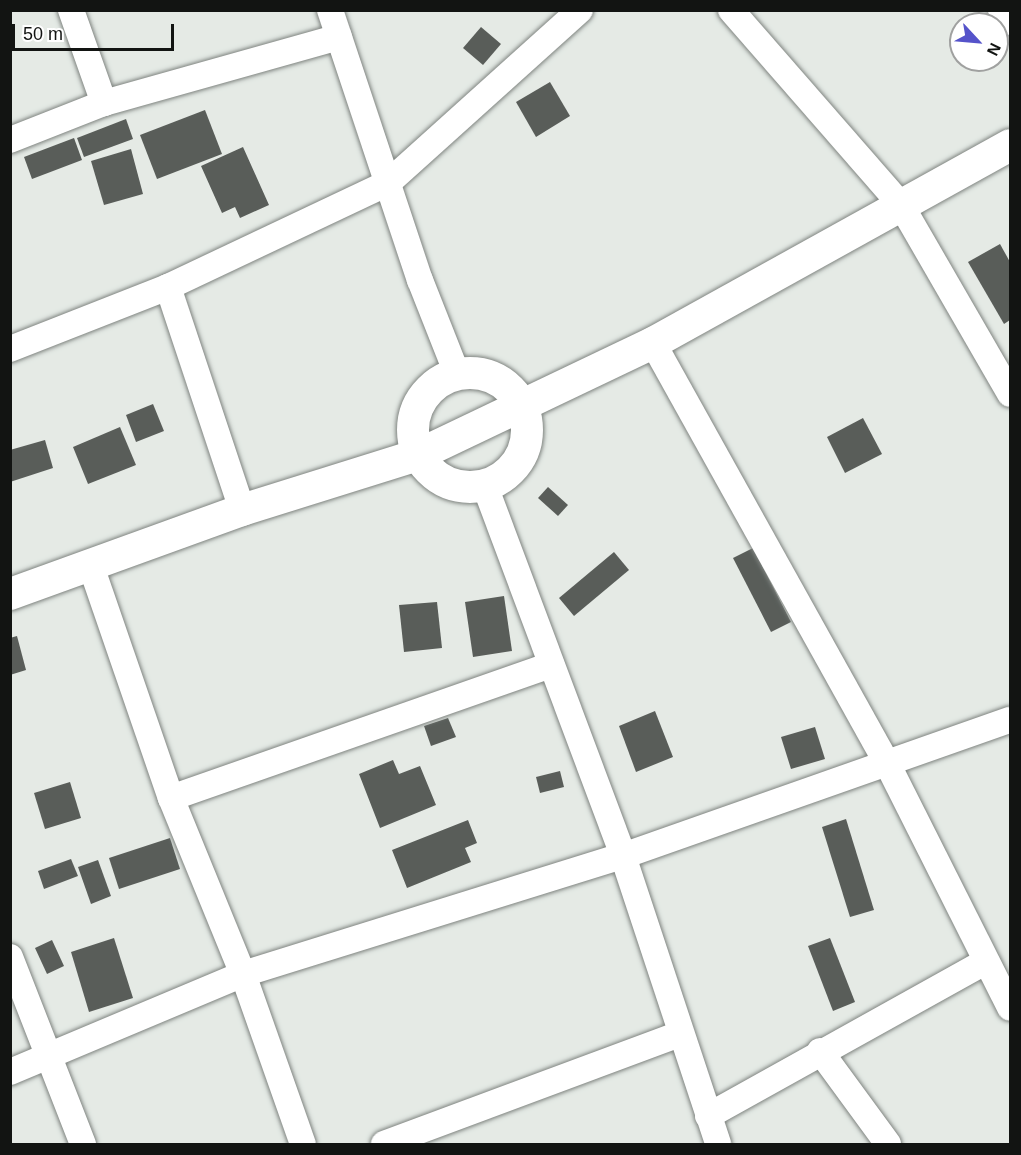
<!DOCTYPE html>
<style>
body{margin:0}
#map{position:relative;width:1021px;height:1155px;overflow:hidden;background:#e5eae5;font-family:Arial,sans-serif}
div>[style]{position:absolute}
.building>*{inset:0;background:#595d59}
.roads{filter:drop-shadow(0 0 2px #7f8480) drop-shadow(0 0 2px #7f8480)}
.minor>*{height:26px;margin:-13px;padding:0 13px;transform-origin:13px;border-radius:13px;background:#fff}
.tertiary>*{height:32px;margin:-16px;padding:0 16px;transform-origin:16px;border-radius:16px;background:#fff}
.tertiary>.ring{margin:-16px;padding:0;box-sizing:content-box;background:none;border:32px solid #fff;border-radius:50%}
span{translate:-50% -50%;white-space:nowrap;text-align:center;line-height:1.15;-webkit-text-stroke:6px #fff;paint-order:stroke}
.frame{position:absolute;inset:0;border:12px solid #121412;pointer-events:none}
.north{position:absolute;left:949px;top:12px;width:60px;height:60px;box-sizing:border-box;background:#fff;border:2px solid #a0a1a0;border-radius:50%;rotate:116deg;font-size:16px;font-weight:700;line-height:24px;text-align:center;color:#121412}
.north::after{content:'';display:block;margin:auto;width:21px;height:27px;background:#5553ca;clip-path:polygon(50% 0,100% 100%,50% 72%,0 100%)}
.scale{position:absolute;left:12px;top:24px;width:162px;height:27px;box-sizing:border-box;border:3px solid #121412;border-top:0;padding-left:8px;font-size:18px;line-height:21px;white-space:nowrap;color:#121412;-webkit-text-stroke:4px #fff;paint-order:stroke}
</style>
<div id="map">
<div class="building">
<i style="clip-path:polygon(481px 27px,501px 44px,483px 65px,463px 48px)"></i>
<i style="clip-path:polygon(550px 82px,570px 116px,536px 137px,516px 102px)"></i>
<i style="clip-path:polygon(205px 110px,222px 154px,157px 179px,140px 135px)"></i>
<i style="clip-path:polygon(126px 119px,133px 139px,84px 157px,77px 138px)"></i>
<i style="clip-path:polygon(74px 138px,82px 160px,32px 179px,24px 157px)"></i>
<i style="clip-path:polygon(243px 147px,269px 205px,240px 218px,235px 207px,222px 213px,201px 166px)"></i>
<i style="clip-path:polygon(131px 149px,143px 194px,104px 205px,91px 161px)"></i>
<i style="clip-path:polygon(1000px 244px,1010px 262px,1010px 320px,1004px 324px,968px 262px)"></i>
<i style="clip-path:polygon(153px 404px,164px 431px,136px 442px,126px 415px)"></i>
<i style="clip-path:polygon(863px 418px,882px 454px,845px 473px,827px 437px)"></i>
<i style="clip-path:polygon(120px 427px,136px 465px,88px 484px,73px 447px)"></i>
<i style="clip-path:polygon(45px 440px,53px 468px,10px 482px,10px 450px)"></i>
<i style="clip-path:polygon(548px 487px,568px 505px,558px 516px,538px 498px)"></i>
<i style="clip-path:polygon(753px 548px,791px 622px,771px 632px,733px 558px)"></i>
<i style="clip-path:polygon(614px 552px,629px 570px,574px 616px,559px 598px)"></i>
<i style="clip-path:polygon(504px 596px,512px 651px,473px 657px,465px 602px)"></i>
<i style="clip-path:polygon(437px 602px,442px 648px,404px 652px,399px 605px)"></i>
<i style="clip-path:polygon(17px 636px,26px 670px,10px 675px,10px 638px)"></i>
<i style="clip-path:polygon(655px 711px,673px 757px,636px 772px,619px 726px)"></i>
<i style="clip-path:polygon(448px 718px,456px 737px,431px 746px,424px 726px)"></i>
<i style="clip-path:polygon(815px 727px,825px 759px,791px 769px,781px 737px)"></i>
<i style="clip-path:polygon(393px 760px,399px 774px,420px 766px,436px 805px,380px 828px,359px 774px)"></i>
<i style="clip-path:polygon(560px 771px,564px 787px,540px 793px,536px 777px)"></i>
<i style="clip-path:polygon(70px 782px,81px 818px,45px 829px,34px 793px)"></i>
<i style="clip-path:polygon(846px 819px,874px 910px,850px 917px,822px 827px)"></i>
<i style="clip-path:polygon(468px 820px,477px 843px,465px 848px,471px 862px,407px 888px,392px 850px)"></i>
<i style="clip-path:polygon(170px 838px,180px 869px,119px 889px,109px 858px)"></i>
<i style="clip-path:polygon(71px 859px,78px 876px,44px 889px,38px 871px)"></i>
<i style="clip-path:polygon(98px 860px,111px 896px,91px 904px,78px 867px)"></i>
<i style="clip-path:polygon(114px 938px,133px 998px,89px 1012px,71px 952px)"></i>
<i style="clip-path:polygon(830px 938px,855px 1002px,833px 1011px,808px 946px)"></i>
<i style="clip-path:polygon(52px 940px,64px 966px,47px 974px,35px 948px)"></i>
</div>
<div class="roads">
<div class="minor">
<i style="left:71px;top:10px;width:99px;rotate:70.5deg"></i>
<i style="left:330px;top:10px;width:285px;rotate:71.6deg"></i>
<i style="left:420px;top:280px;width:101px;rotate:68.5deg"></i>
<i style="left:731px;top:10px;width:259px;rotate:48.9deg"></i>
<i style="left:901px;top:205px;width:218px;rotate:60deg"></i>
<i style="left:1001px;top:10px;width:15px;rotate:53deg"></i>
<i style="left:10px;top:140px;width:101px;rotate:-21.5deg"></i>
<i style="left:104px;top:103px;width:244px;rotate:-15.7deg"></i>
<i style="left:168px;top:287px;width:235px;rotate:71.6deg"></i>
<i style="left:653px;top:343px;width:479px;rotate:60.9deg"></i>
<i style="left:886px;top:761px;width:276px;rotate:63.3deg"></i>
<i style="left:10px;top:349px;width:170px;rotate:-21.4deg"></i>
<i style="left:168px;top:287px;width:243px;rotate:-25.3deg"></i>
<i style="left:388px;top:183px;width:258px;rotate:-42deg"></i>
<i style="left:485px;top:486px;width:395px;rotate:69.5deg"></i>
<i style="left:623px;top:856px;width:303px;rotate:71.7deg"></i>
<i style="left:91px;top:566px;width:245px;rotate:71deg"></i>
<i style="left:171px;top:798px;width:190px;rotate:67.8deg"></i>
<i style="left:243px;top:974px;width:180px;rotate:70.6deg"></i>
<i style="left:171px;top:798px;width:403px;rotate:-19.3deg"></i>
<i style="left:10px;top:957px;width:201px;rotate:68.7deg"></i>
<i style="left:820px;top:1051px;width:115px;rotate:53.8deg"></i>
<i style="left:10px;top:1072px;width:253px;rotate:-22.8deg"></i>
<i style="left:243px;top:974px;width:398px;rotate:-17.3deg"></i>
<i style="left:623px;top:856px;width:410px;rotate:-19.4deg"></i>
<i style="left:708px;top:1116px;width:317px;rotate:-29.1deg"></i>
<i style="left:384px;top:1144px;width:315px;rotate:-20.4deg"></i>
</div>
<div class="tertiary">
<i class="ring" style="left:413px;top:373px;width:82px;height:82px"></i>
<i style="left:10px;top:594px;width:247px;rotate:-19.9deg"></i>
<i style="left:242px;top:510px;width:184px;rotate:-17.4deg"></i>
<i style="left:418px;top:455px;width:260px;rotate:-25.5deg"></i>
<i style="left:653px;top:343px;width:408px;rotate:-29deg"></i>
</div>
</div>
<div class="frame"></div>
<div class="north">N</div>
<div class="scale">50 m</div>
</div>
